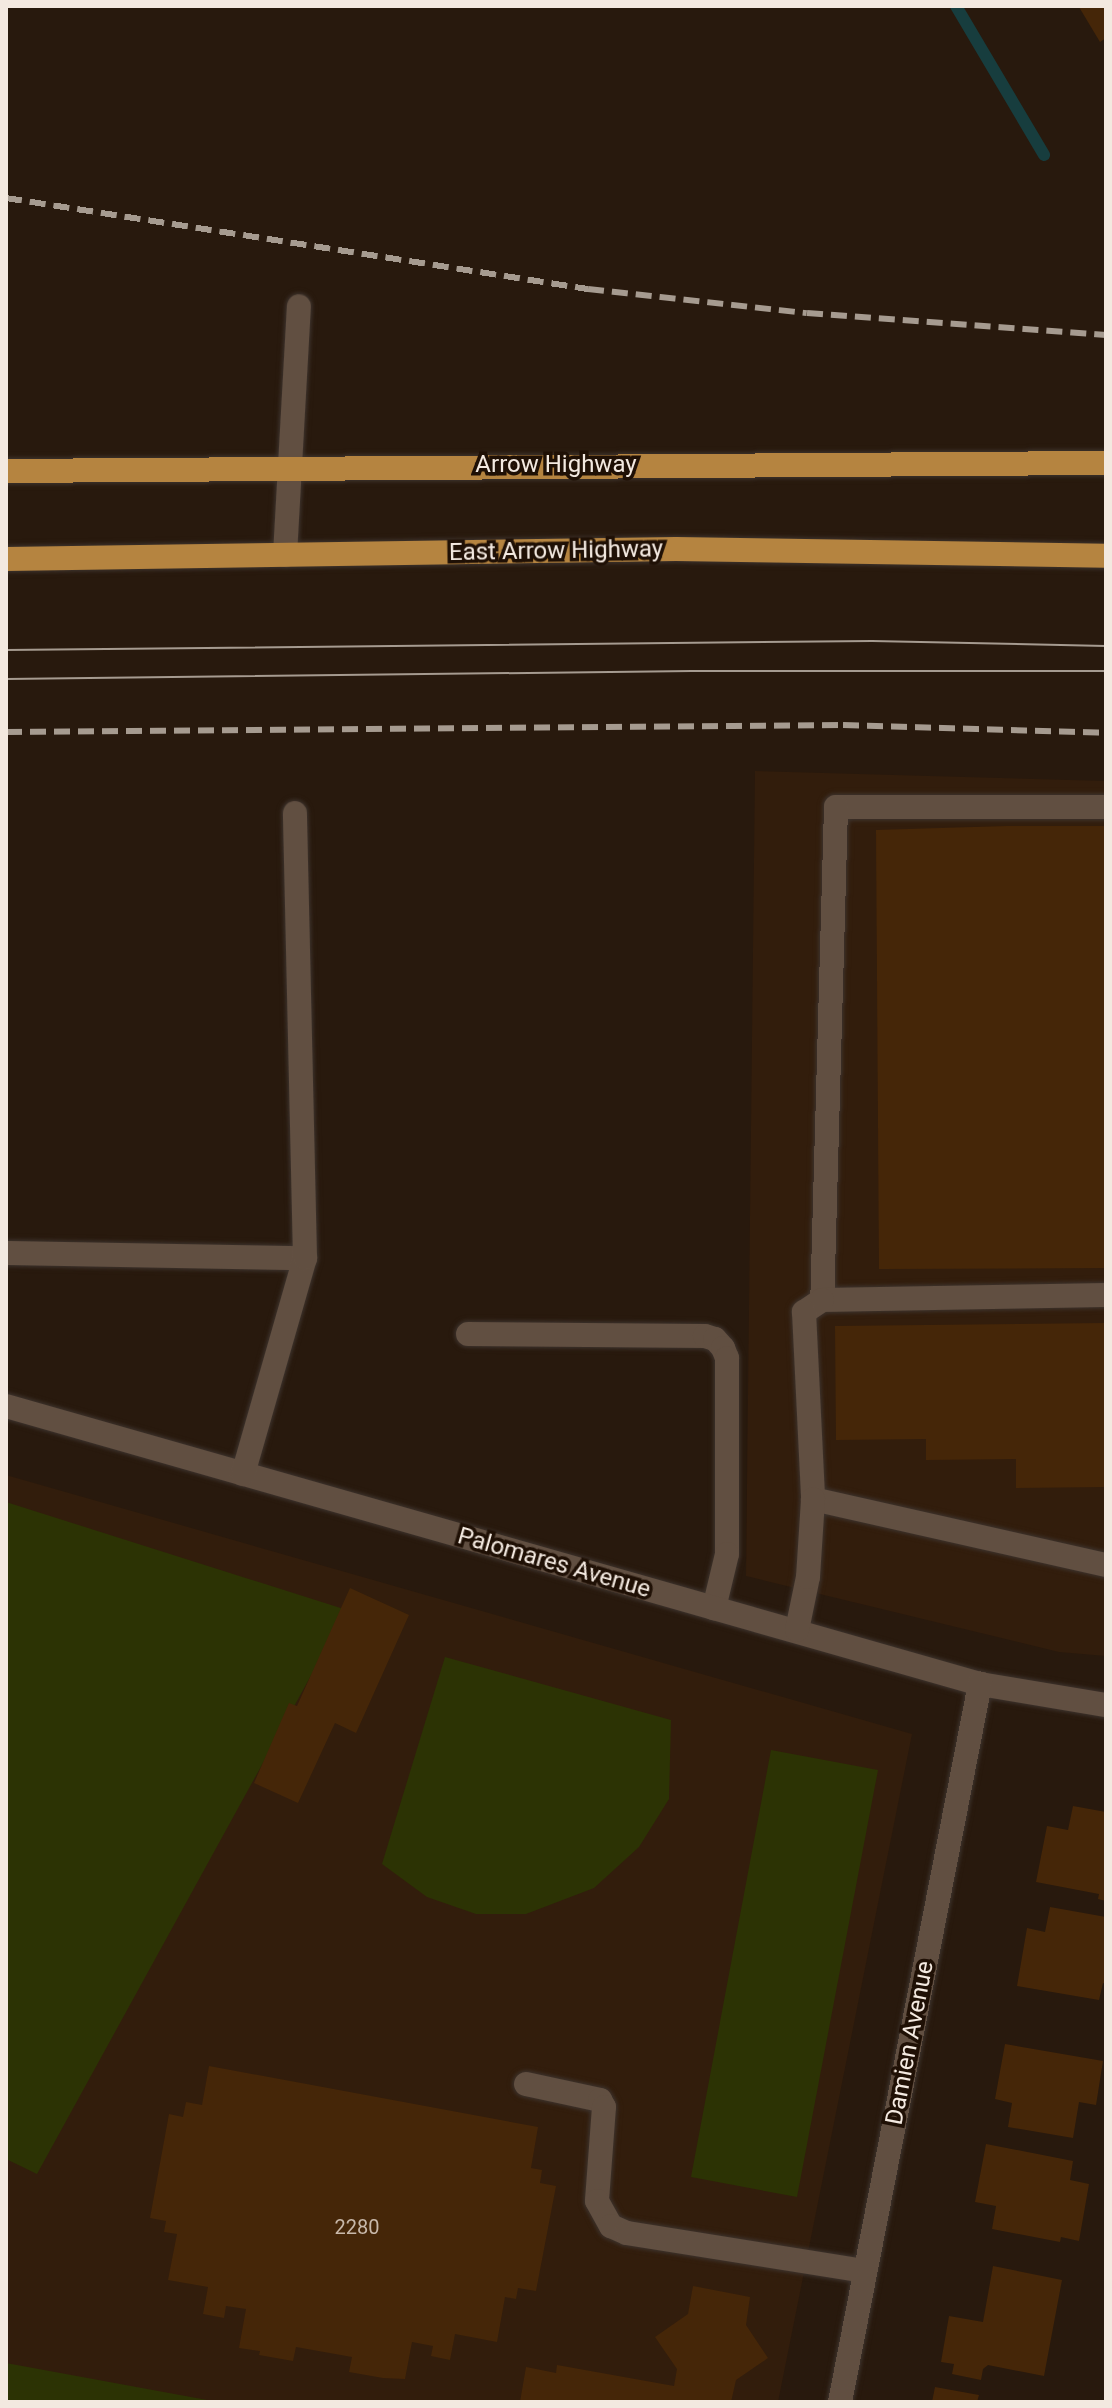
<!DOCTYPE html>
<style>
body{margin:0}
#map{position:relative;width:1112px;height:2408px;overflow:hidden;background:#28190d;font-family:Roboto,sans-serif}
div>[style]{position:absolute}
.built>*{inset:0;background:#321d0c}
.green>*{inset:0;background:#2c3304}
.stream>*{height:12px;margin:-6px;padding:0 6px;transform-origin:6px;border-radius:6px;background:#173d3e}
.building>*{inset:0;background:#452608}
.roads{filter:drop-shadow(0 0 2px #3d332d) drop-shadow(0 0 2px #3d332d)}
.minor>*{height:24px;margin:-12px;padding:0 12px;transform-origin:12px;border-radius:12px;background:#614f41}
.major>*{height:24px;margin:-12px;padding:0 12px;transform-origin:12px;border-radius:12px;background:#b58440}
.tram>*{height:2px;margin:-1px;padding:0 1px;transform-origin:1px;border-radius:1px;background:#a69b90}
.rail>*{height:6px;margin-top:-3px;transform-origin:0;background:repeating-linear-gradient(90deg,#a69b90 0 16px,transparent 0 24px)}
span{translate:-50% -50%;white-space:nowrap;text-align:center;line-height:1.15;-webkit-text-stroke:7px #1f1005;paint-order:stroke}
.number-label{font-size:20px;color:#c8b8aa}
.number-label span{-webkit-text-stroke-width:0}
.street-label{font-size:24px;color:#f3e9e0}
.frame{position:absolute;inset:0;border:8px solid #f3e9e0;pointer-events:none}
</style>
<div id="map">
<div class="built">
<i style="clip-path:polygon(755px 771px,1106px 781px,1106px 1656px,1059px 1652px,746px 1576px)"></i>
<i style="clip-path:polygon(6px 1475px,912px 1734px,778px 2402px,6px 2402px)"></i>
</div>
<div class="green">
<i style="clip-path:polygon(6px 1502px,347px 1610px,37px 2174px,6px 2159px)"></i>
<i style="clip-path:polygon(445px 1657px,671px 1720px,669px 1799px,639px 1847px,594px 1888px,526px 1914px,476px 1914px,427px 1897px,382px 1864px)"></i>
<i style="clip-path:polygon(771px 1750px,878px 1770px,797px 2197px,691px 2177px)"></i>
<i style="clip-path:polygon(6px 2363px,218px 2402px,6px 2402px)"></i>
</div>
<div class="stream">
<i style="left:956px;top:6px;width:173px;rotate:59.4deg"></i>
</div>
<div class="building">
<i style="clip-path:polygon(1106px 6px,1106px 38px,1100px 42px,1079px 7px)"></i>
<i style="clip-path:polygon(1006px 826px,1106px 826px,1106px 1268px,879px 1269px,876px 830px)"></i>
<i style="clip-path:polygon(1106px 1323px,1106px 1487px,1016px 1488px,1016px 1459px,926px 1460px,926px 1439px,836px 1440px,835px 1326px)"></i>
<i style="clip-path:polygon(350px 1588px,409px 1615px,356px 1733px,335px 1723px,298px 1803px,254px 1783px,289px 1703px,297px 1706px)"></i>
<i style="clip-path:polygon(1073px 1806px,1106px 1812px,1106px 1901px,1098px 1899px,1099px 1894px,1036px 1882px,1047px 1826px,1068px 1830px)"></i>
<i style="clip-path:polygon(1050px 1907px,1106px 1917px,1106px 1984px,1103px 1983px,1099px 2000px,1017px 1986px,1027px 1928px,1045px 1932px)"></i>
<i style="clip-path:polygon(1005px 2044px,1103px 2061px,1096px 2105px,1079px 2102px,1073px 2138px,1008px 2127px,1012px 2103px,995px 2099px)"></i>
<i style="clip-path:polygon(209px 2066px,538px 2127px,531px 2168px,542px 2170px,540px 2183px,556px 2186px,536px 2291px,518px 2288px,516px 2299px,505px 2297px,497px 2342px,455px 2334px,450px 2360px,431px 2356px,433px 2346px,412px 2342px,405px 2379px,383px 2378px,349px 2372px,352px 2357px,296px 2347px,293px 2361px,259px 2355px,260px 2351px,239px 2348px,246px 2309px,226px 2306px,224px 2318px,203px 2314px,208px 2287px,168px 2280px,177px 2234px,164px 2232px,166px 2221px,150px 2218px,169px 2114px,183px 2117px,186px 2102px,202px 2105px)"></i>
<i style="clip-path:polygon(986px 2144px,1073px 2161px,1070px 2180px,1089px 2184px,1079px 2241px,1061px 2237px,1060px 2242px,992px 2229px,996px 2206px,975px 2202px)"></i>
<i style="clip-path:polygon(993px 2266px,1062px 2280px,1044px 2376px,988px 2365px,983px 2369px,981px 2380px,952px 2374px,954px 2364px,941px 2362px,949px 2316px,983px 2322px)"></i>
<i style="clip-path:polygon(693px 2286px,750px 2297px,746px 2325px,768px 2358px,736px 2380px,731px 2402px,520px 2402px,526px 2367px,556px 2373px,557px 2365px,674px 2386px,677px 2369px,655px 2337px,688px 2314px)"></i>
<i style="clip-path:polygon(935px 2387px,979px 2395px,977px 2402px,932px 2402px)"></i>
</div>
<div class="roads">
<div class="minor">
<i style="left:285px;top:555px;width:249px;rotate:-86.8deg"></i>
<i style="left:1106px;top:807px;width:270px;rotate:180deg"></i>
<i style="left:836px;top:807px;width:493px;rotate:91.6deg"></i>
<i style="left:822px;top:1300px;width:284px;rotate:-1deg"></i>
<i style="left:6px;top:1253px;width:299px;rotate:1deg"></i>
<i style="left:822px;top:1300px;width:22px;rotate:146deg"></i>
<i style="left:804px;top:1312px;width:187px;rotate:87.2deg"></i>
<i style="left:813px;top:1499px;width:300px;rotate:12.7deg"></i>
<i style="left:468px;top:1334px;width:237px;rotate:0.5deg"></i>
<i style="left:705px;top:1336px;width:10px;rotate:17deg"></i>
<i style="left:715px;top:1339px;width:12px;rotate:48deg"></i>
<i style="left:723px;top:1348px;width:11px;rotate:68deg"></i>
<i style="left:727px;top:1358px;width:196px;rotate:90deg"></i>
<i style="left:727px;top:1554px;width:56px;rotate:103.5deg"></i>
<i style="left:6px;top:1406px;width:1013px;rotate:15.93deg"></i>
<i style="left:980px;top:1684px;width:128px;rotate:9.5deg"></i>
<i style="left:243px;top:1474px;width:225px;rotate:-74deg"></i>
<i style="left:305px;top:1258px;width:445px;rotate:-91.3deg"></i>
<i style="left:797px;top:1630px;width:54px;rotate:-78.3deg"></i>
<i style="left:808px;top:1577px;width:78px;rotate:-86.3deg"></i>
<i style="left:526px;top:2084px;width:76px;rotate:12.2deg"></i>
<i style="left:600px;top:2100px;width:8px;rotate:60deg"></i>
<i style="left:604px;top:2107px;width:94px;rotate:94.3deg"></i>
<i style="left:597px;top:2201px;width:29px;rotate:61deg"></i>
<i style="left:611px;top:2226px;width:17px;rotate:24deg"></i>
<i style="left:627px;top:2233px;width:241px;rotate:9.1deg"></i>
<i style="left:840px;top:2402px;width:732px;rotate:-78.97deg"></i>
</div>
<div class="major">
<i style="left:6px;top:471px;width:1100px;rotate:-0.42deg"></i>
<i style="left:6px;top:559px;width:670px;rotate:-0.86deg"></i>
<i style="left:676px;top:549px;width:430px;rotate:0.9deg"></i>
</div>
</div>
<div class="tram">
<i style="left:6px;top:650px;width:866px;rotate:-0.6deg"></i>
<i style="left:872px;top:641px;width:234px;rotate:1.2deg"></i>
<i style="left:6px;top:679px;width:686px;rotate:-0.67deg"></i>
<i style="left:692px;top:671px;width:414px"></i>
</div>
<div class="rail">
<i style="left:6px;top:198px;width:589px;rotate:8.89deg"></i>
<i style="left:588px;top:289px;width:220px;rotate:6.3deg"></i>
<i style="left:807px;top:313px;width:300px;rotate:4.2deg"></i>
<i style="left:6px;top:732px;width:837px;rotate:-0.48deg"></i>
<i style="left:843px;top:725px;width:263px;rotate:1.7deg"></i>
</div>
<div class="number-label">
<span style="left:357px;top:2227px">2280</span>
</div>
<div class="street-label">
<span style="left:556px;top:465px">Arrow Highway</span>
<span style="left:556px;top:551px;rotate:-1deg">East Arrow Highway</span>
<span style="left:554px;top:1563px;rotate:16deg">Palomares Avenue</span>
<span style="left:910px;top:2043px;rotate:-79deg">Damien Avenue</span>
</div>
<div class="frame"></div>
</div>
